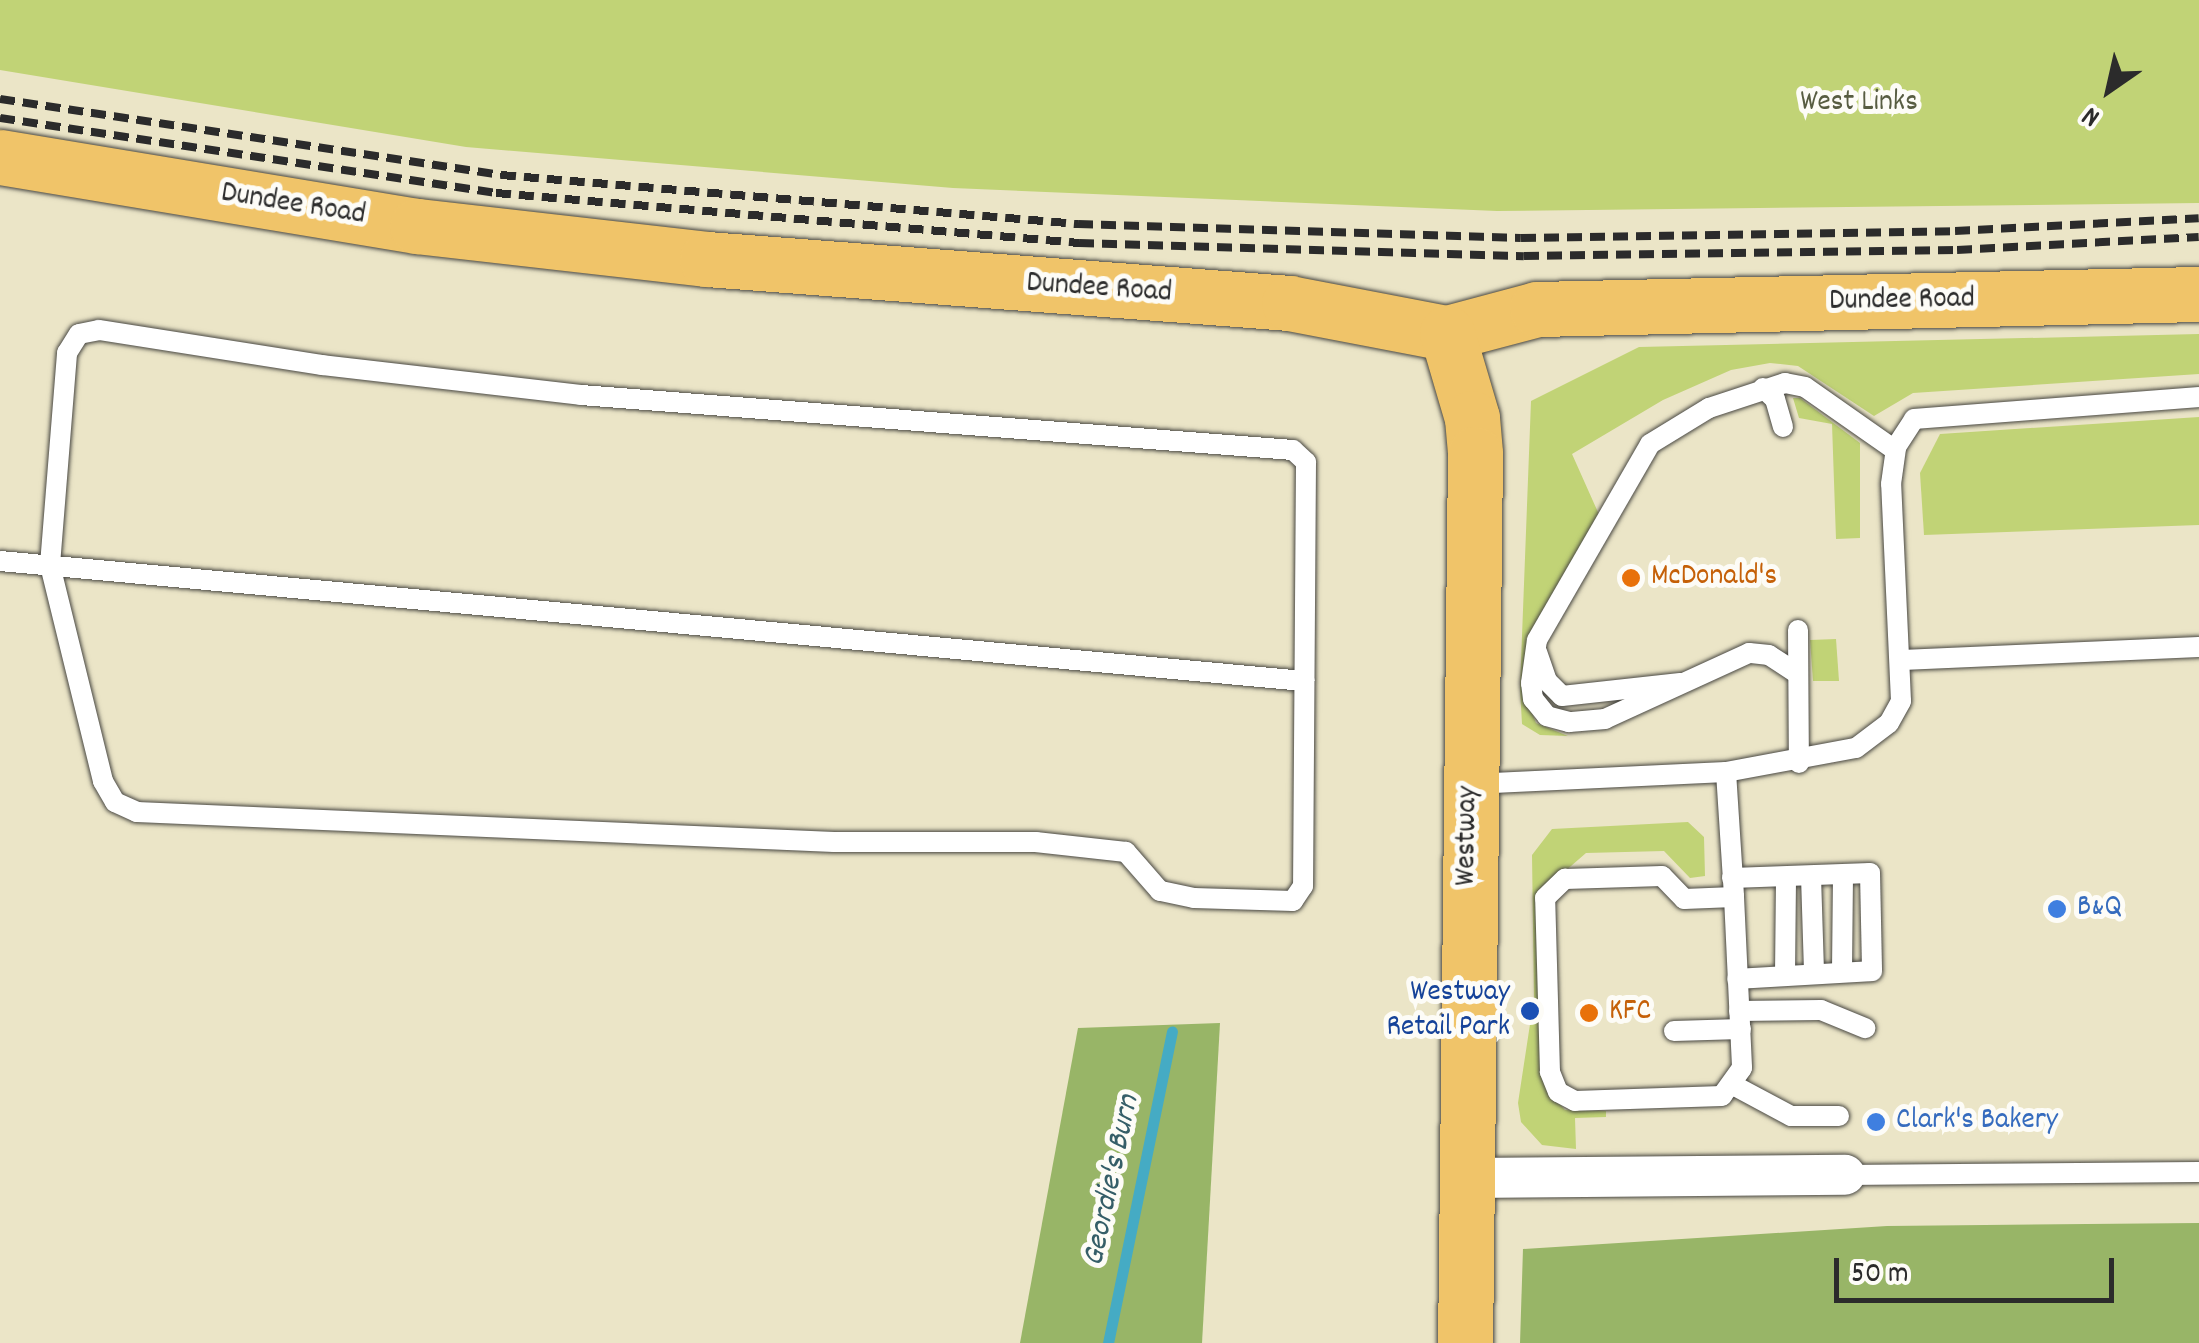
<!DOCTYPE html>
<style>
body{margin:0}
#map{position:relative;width:2199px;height:1343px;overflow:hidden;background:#ebe5c7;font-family:Dekko,sans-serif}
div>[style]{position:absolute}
.green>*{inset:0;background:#c1d376}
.forest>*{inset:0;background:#98b567}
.stream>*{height:11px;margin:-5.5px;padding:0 5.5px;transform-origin:5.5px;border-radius:5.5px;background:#45abc4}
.roads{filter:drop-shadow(0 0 2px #484742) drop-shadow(0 0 2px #484742)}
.service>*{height:20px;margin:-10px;padding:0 10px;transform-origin:10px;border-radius:10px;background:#fff}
.minor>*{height:40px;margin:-20px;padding:0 20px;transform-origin:20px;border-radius:20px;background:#fff}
.primary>*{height:55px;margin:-27.5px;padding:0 27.5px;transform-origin:27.5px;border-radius:27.5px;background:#f0c469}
.rail>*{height:8px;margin-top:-4px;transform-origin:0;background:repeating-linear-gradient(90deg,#2b2b2b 0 15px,transparent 0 23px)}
.dots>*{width:28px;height:28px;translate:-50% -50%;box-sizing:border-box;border:5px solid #fdfcf7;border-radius:50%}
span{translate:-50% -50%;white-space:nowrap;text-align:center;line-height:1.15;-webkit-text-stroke:10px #fdfcf7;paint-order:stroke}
.park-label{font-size:30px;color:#585d42}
.street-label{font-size:30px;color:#2b2b2b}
.food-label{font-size:30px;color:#c56008}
.left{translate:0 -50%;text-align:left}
.shop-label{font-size:30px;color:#366cbe}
.transit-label{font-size:30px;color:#164399}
.right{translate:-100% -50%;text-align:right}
.water-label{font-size:32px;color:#355e68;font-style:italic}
.north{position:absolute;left:2059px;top:40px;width:100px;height:100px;-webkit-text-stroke:8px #fdfcf7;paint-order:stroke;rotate:214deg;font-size:28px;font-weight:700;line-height:40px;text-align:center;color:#2b2b2b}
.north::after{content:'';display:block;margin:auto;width:35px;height:45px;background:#2b2b2b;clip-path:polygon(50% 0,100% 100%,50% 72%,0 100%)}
.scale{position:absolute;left:1834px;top:1258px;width:280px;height:45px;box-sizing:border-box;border:5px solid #2b2b2b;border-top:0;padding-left:12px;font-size:30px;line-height:35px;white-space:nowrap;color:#2b2b2b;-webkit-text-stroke:8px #fdfcf7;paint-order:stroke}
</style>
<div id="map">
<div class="green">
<i style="clip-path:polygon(0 0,2199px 0,2199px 203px,1497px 211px,953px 188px,466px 147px,0 70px)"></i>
<i style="clip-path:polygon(2199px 334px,2199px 374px,1913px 393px,1874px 416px,1798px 366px,1770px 363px,1731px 370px,1663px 400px,1572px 454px,1601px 519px,1528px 636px,1523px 689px,1536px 723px,1568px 736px,1540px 735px,1522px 724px,1520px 688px,1531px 401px,1639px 347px)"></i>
<i style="clip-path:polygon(1793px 398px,1800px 398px,1860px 443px,1860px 538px,1836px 539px,1832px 424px,1799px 418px)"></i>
<i style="clip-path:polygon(2199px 417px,2199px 525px,1924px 535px,1920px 473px,1940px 434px)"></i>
<i style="clip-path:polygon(1836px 639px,1839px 681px,1813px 681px,1810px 640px)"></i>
<i style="clip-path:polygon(1688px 822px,1704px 837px,1705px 876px,1690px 878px,1664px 851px,1586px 853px,1541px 892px,1549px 1092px,1565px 1110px,1606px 1111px,1606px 1117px,1575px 1118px,1576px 1149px,1542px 1145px,1521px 1122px,1518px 1103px,1534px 998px,1532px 855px,1552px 829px)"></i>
</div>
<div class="forest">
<i style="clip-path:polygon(1220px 1023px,1202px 1343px,1020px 1343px,1078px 1028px)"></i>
<i style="clip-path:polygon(2199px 1223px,2199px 1343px,1520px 1343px,1523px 1249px,1887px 1226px)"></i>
</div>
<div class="stream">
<i style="left:1108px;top:1343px;width:318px;rotate:-78.4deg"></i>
</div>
<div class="roads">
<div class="service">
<i style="left:99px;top:330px;width:226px;rotate:8.9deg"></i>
<i style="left:322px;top:365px;width:261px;rotate:6.6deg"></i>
<i style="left:581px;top:395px;width:714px;rotate:4.42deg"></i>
<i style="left:1293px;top:450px;width:18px;rotate:43deg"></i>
<i style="left:1306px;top:462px;width:424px;rotate:90.4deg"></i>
<i style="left:1303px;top:886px;width:18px;rotate:124deg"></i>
<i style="left:1293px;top:901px;width:99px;rotate:-178.3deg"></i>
<i style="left:1194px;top:898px;width:35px;rotate:-168deg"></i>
<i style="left:1160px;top:891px;width:52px;rotate:-131.1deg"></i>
<i style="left:1126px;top:852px;width:91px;rotate:-173.7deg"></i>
<i style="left:1036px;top:842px;width:202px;rotate:180deg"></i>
<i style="left:834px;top:842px;width:698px;rotate:-177.54deg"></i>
<i style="left:137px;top:812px;width:24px;rotate:-156deg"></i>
<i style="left:115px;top:802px;width:24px;rotate:-120deg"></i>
<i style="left:103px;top:781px;width:222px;rotate:-103.8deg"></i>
<i style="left:50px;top:565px;width:213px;rotate:-85.4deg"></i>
<i style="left:67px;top:353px;width:22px;rotate:-58deg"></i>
<i style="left:79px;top:334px;width:20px;rotate:-11deg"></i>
<i style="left:1763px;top:388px;width:16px;rotate:43deg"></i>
<i style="left:1775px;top:399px;width:29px;rotate:74deg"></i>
<i style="left:0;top:561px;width:1310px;rotate:5.26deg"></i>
<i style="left:1798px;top:630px;width:133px;rotate:89.6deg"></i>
<i style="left:1537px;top:652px;width:31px;rotate:71deg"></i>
<i style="left:1547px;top:681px;width:21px;rotate:45deg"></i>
<i style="left:1562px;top:696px;width:119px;rotate:-6.3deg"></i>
<i style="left:1902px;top:660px;width:297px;rotate:-2.5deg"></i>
<i style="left:1798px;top:674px;width:35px;rotate:-147deg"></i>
<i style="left:1769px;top:655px;width:20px;rotate:-174deg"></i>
<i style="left:1749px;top:653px;width:158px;rotate:155.4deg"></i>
<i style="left:1605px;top:719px;width:36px;rotate:175deg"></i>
<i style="left:1569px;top:722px;width:23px;rotate:-165deg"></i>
<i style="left:1547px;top:716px;width:22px;rotate:-129deg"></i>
<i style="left:1533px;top:699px;width:16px;rotate:-97deg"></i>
<i style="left:1531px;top:683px;width:43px;rotate:-82.1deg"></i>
<i style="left:1537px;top:640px;width:226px;rotate:-60deg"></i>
<i style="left:1650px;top:444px;width:69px;rotate:-31.4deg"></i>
<i style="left:1709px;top:408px;width:80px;rotate:-18.2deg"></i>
<i style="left:1785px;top:383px;width:20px;rotate:11deg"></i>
<i style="left:1805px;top:387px;width:110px;rotate:35deg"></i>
<i style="left:1726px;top:772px;width:125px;rotate:86.3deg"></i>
<i style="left:1734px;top:897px;width:171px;rotate:87.3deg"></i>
<i style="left:1742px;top:1068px;width:34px;rotate:126deg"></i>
<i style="left:1722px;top:1096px;width:147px;rotate:178.1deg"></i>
<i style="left:1575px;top:1101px;width:19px;rotate:-152deg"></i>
<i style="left:1558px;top:1092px;width:22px;rotate:-112deg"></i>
<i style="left:1550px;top:1072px;width:174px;rotate:-91.6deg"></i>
<i style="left:1545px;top:898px;width:28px;rotate:-44deg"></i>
<i style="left:1565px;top:879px;width:97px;rotate:-1.8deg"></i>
<i style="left:1662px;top:876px;width:32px;rotate:46deg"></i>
<i style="left:1684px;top:899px;width:50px;rotate:-2.3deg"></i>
<i style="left:1472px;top:784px;width:254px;rotate:-2.7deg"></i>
<i style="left:1726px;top:772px;width:132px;rotate:-10.5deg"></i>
<i style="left:1856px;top:748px;width:41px;rotate:-37.1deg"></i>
<i style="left:1889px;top:723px;width:25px;rotate:-61deg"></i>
<i style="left:1901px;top:701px;width:217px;rotate:-92.6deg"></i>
<i style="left:1891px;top:484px;width:37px;rotate:-82deg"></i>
<i style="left:1896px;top:447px;width:33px;rotate:-57deg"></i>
<i style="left:1914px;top:419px;width:286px;rotate:-4.4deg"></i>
<i style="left:1811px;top:876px;width:97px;rotate:88.2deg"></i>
<i style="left:1732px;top:878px;width:138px;rotate:-2.1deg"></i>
<i style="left:1870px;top:873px;width:98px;rotate:88.8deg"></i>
<i style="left:1872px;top:971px;width:135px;rotate:176.6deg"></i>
<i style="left:1842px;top:971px;width:96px;rotate:-89.4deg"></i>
<i style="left:1785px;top:975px;width:98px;rotate:-89.4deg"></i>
<i style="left:1739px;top:1011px;width:82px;rotate:-0.7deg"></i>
<i style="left:1821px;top:1010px;width:48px;rotate:22.2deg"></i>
<i style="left:1674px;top:1031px;width:67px;rotate:-1.7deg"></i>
<i style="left:1733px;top:1085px;width:66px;rotate:28.1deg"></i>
<i style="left:1791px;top:1116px;width:48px"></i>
<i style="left:1845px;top:1175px;width:354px;rotate:-0.5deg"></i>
</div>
<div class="minor">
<i style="left:1468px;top:1178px;width:377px;rotate:-0.5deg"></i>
</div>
<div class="primary">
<i style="left:0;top:157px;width:423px;rotate:9.4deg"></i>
<i style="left:417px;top:226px;width:292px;rotate:6.5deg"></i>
<i style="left:707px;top:259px;width:584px;rotate:4.32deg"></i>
<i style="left:1289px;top:303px;width:161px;rotate:10.8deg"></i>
<i style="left:1447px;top:333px;width:93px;rotate:-14.9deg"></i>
<i style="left:1537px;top:309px;width:662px;rotate:-1.3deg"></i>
<i style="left:1447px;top:333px;width:89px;rotate:73.6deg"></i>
<i style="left:1472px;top:418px;width:36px;rotate:85deg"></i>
<i style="left:1475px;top:454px;width:889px;rotate:90.64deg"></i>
</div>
</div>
<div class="rail">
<i style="left:0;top:99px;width:507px;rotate:8.63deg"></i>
<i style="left:501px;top:175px;width:579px;rotate:4.85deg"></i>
<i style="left:1078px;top:224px;width:443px;rotate:1.8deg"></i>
<i style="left:1521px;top:238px;width:434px;rotate:-0.9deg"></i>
<i style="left:1955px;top:231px;width:244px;rotate:-3deg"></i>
<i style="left:0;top:118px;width:502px;rotate:8.6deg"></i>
<i style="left:496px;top:193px;width:585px;rotate:4.9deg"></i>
<i style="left:1079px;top:243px;width:445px;rotate:1.7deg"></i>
<i style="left:1524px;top:256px;width:433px;rotate:-0.8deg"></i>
<i style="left:1957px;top:250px;width:242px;rotate:-3.1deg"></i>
</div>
<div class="dots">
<i style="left:1631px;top:578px;background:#e8710a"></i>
<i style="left:2057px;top:909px;background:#3f7fe0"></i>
<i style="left:1530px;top:1011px;background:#1a4fb4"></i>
<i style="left:1589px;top:1013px;background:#e8710a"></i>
<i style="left:1876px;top:1122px;background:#3f7fe0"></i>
</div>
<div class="park-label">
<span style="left:1859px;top:104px">West Links</span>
</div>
<div class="street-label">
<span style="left:293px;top:206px;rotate:9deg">Dundee Road</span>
<span style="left:1099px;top:290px;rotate:4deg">Dundee Road</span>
<span style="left:1902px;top:302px;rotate:-1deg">Dundee Road</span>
<span style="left:1469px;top:836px;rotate:-89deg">Westway</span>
</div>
<div class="food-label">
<span class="left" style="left:1651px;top:578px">McDonald's</span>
<span class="left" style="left:1609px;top:1013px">KFC</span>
</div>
<div class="shop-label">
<span class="left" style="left:2077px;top:909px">B&amp;Q</span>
<span class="left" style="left:1896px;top:1122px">Clark's Bakery</span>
</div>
<div class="transit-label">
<span class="right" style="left:1510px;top:1011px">Westway<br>Retail Park</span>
</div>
<div class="water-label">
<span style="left:1113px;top:1181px;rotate:-78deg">Geordie's Burn</span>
</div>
<div class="north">N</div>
<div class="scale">50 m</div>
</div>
